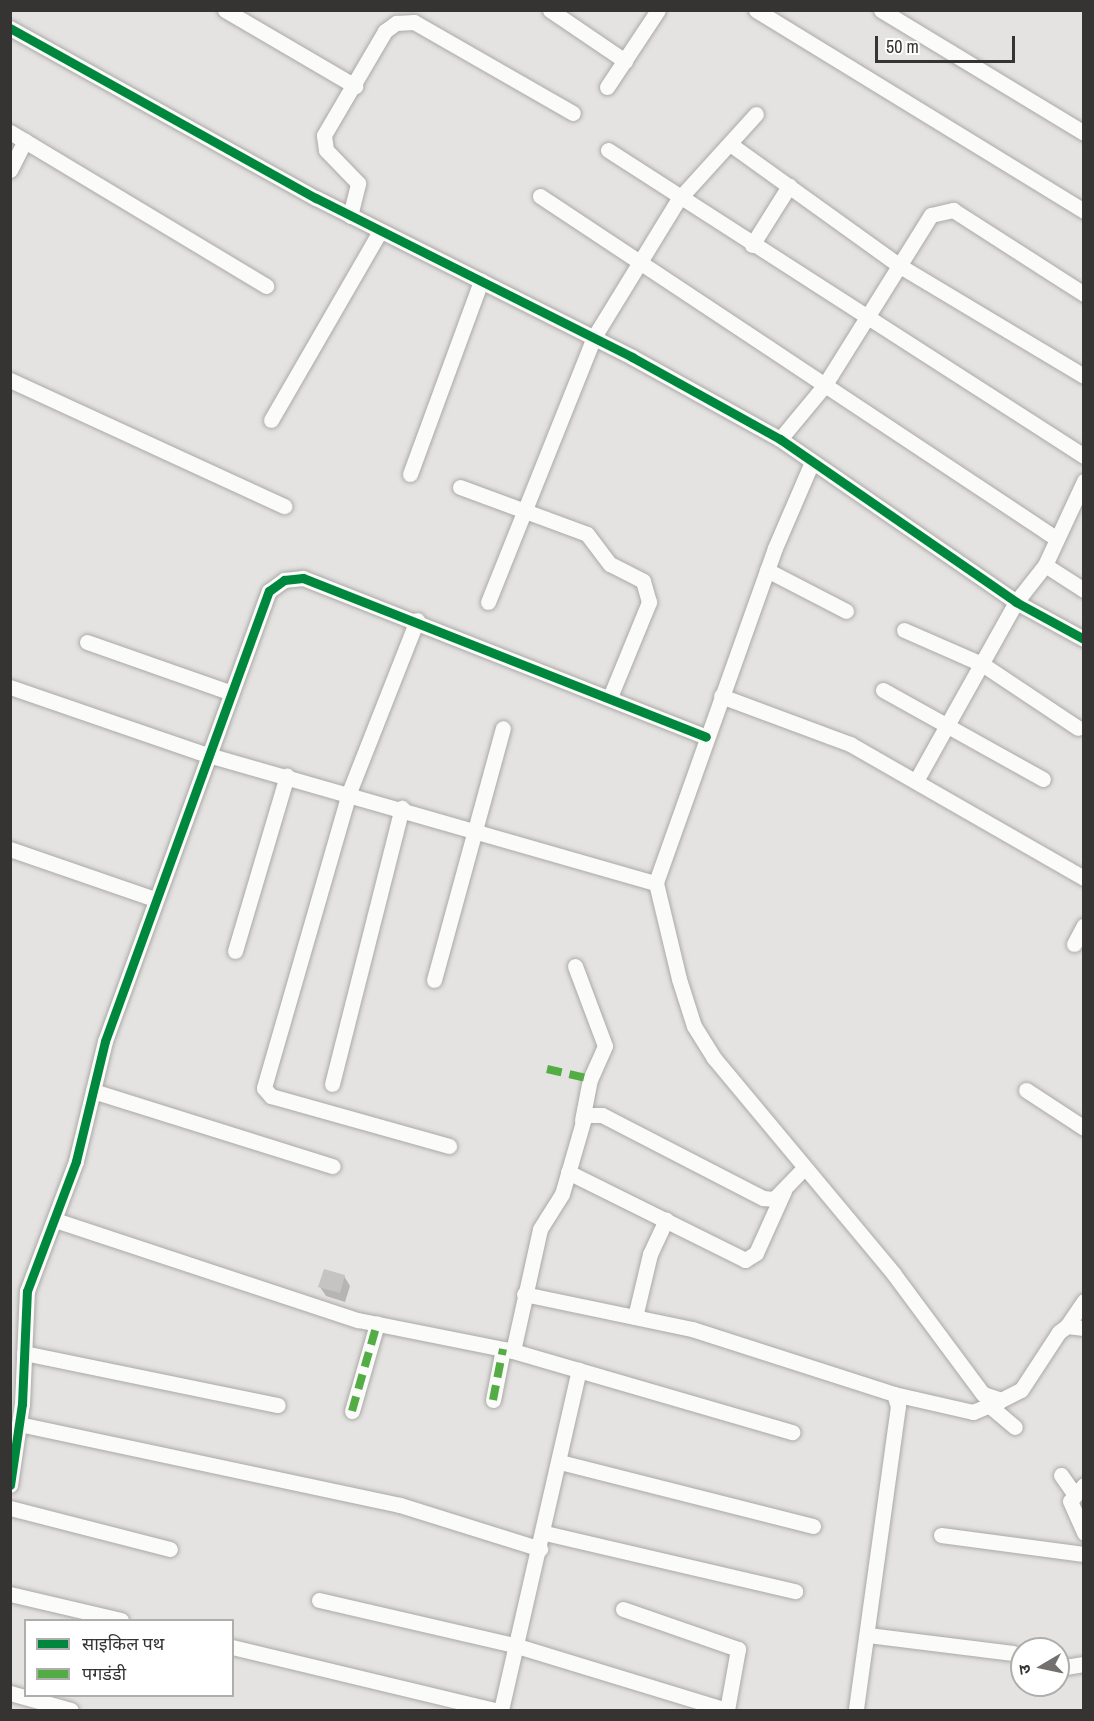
<!DOCTYPE html>
<meta charset="utf-8">
<style>
body{margin:0}
#map{position:relative;width:1094px;height:1721px;overflow:hidden;background:#e5e3e1;font-family:"Archivo Narrow","Noto Sans Devanagari",sans-serif}
div>[style]{position:absolute}
.shadow>*{inset:0;background:#0003}
.building>*{inset:0;background:#c5c4c3}
.roads{filter:drop-shadow(0 0 2px #aaa9a7) drop-shadow(0 0 2px #aaa9a7)}
.minor>*{height:15px;margin:-7.5px;padding:0 7.5px;transform-origin:7.5px;border-radius:7.5px;background:#fbfbfa}
.quiet>*{height:8px;margin-top:-4px;transform-origin:0;background:repeating-linear-gradient(90deg,#54ac45 0 15px,transparent 0 23px)}
.cycleway>*{height:9px;margin:-4.5px;padding:0 4.5px;transform-origin:4.5px;border-radius:4.5px;background:#00873e}
span{translate:-50% -50%;white-space:nowrap;text-align:center;line-height:1.15;-webkit-text-stroke:5px #fff;paint-order:stroke}
.frame{position:absolute;inset:0;border:12px solid #353433;pointer-events:none}
.legend{position:absolute;left:24px;top:1619px;width:210px;height:78px;box-sizing:border-box;background:#fff;border:2px solid #aeaead;margin:0;padding:8px 10px;list-style:none;font-size:18px;color:#353433}
.legend li{display:flex;align-items:center;gap:12px;height:30px}
.legend b{width:30px;border:2px solid #aeaead}
.north{position:absolute;left:1010px;top:1637px;width:60px;height:60px;box-sizing:border-box;background:#fff;border:2px solid #aeaead;border-radius:50%;rotate:261deg;font-size:16px;font-weight:700;line-height:24px;text-align:center;color:#353433}
.north::after{content:'';display:block;margin:auto;width:21px;height:27px;background:#737170;clip-path:polygon(50% 0,100% 100%,50% 72%,0 100%)}
.scale{position:absolute;left:875px;top:36px;width:140px;height:27px;box-sizing:border-box;border:3px solid #353433;border-top:0;padding-left:8px;font-size:18px;line-height:21px;white-space:nowrap;color:#353433;-webkit-text-stroke:4px #fff;paint-order:stroke}
</style>
<div id="map">
<div class="shadow">
<i style="clip-path:polygon(344px 1276px,350px 1286px,345px 1302px,326px 1296px,320px 1287px)"></i>
</div>
<div class="building">
<i style="clip-path:polygon(324px 1269px,345px 1275px,340px 1293px,318px 1287px)"></i>
</div>
<div class="roads">
<div class="minor">
<i style="left:225px;top:10px;width:151px;rotate:30.3deg"></i>
<i style="left:550px;top:10px;width:91px;rotate:34.2deg"></i>
<i style="left:756px;top:10px;width:385px;rotate:31.5deg"></i>
<i style="left:881px;top:10px;width:237px;rotate:31.2deg"></i>
<i style="left:10px;top:28px;width:350px;rotate:29.1deg"></i>
<i style="left:316px;top:198px;width:354px;rotate:26.7deg"></i>
<i style="left:632px;top:357px;width:169px;rotate:29deg"></i>
<i style="left:780px;top:439px;width:287px;rotate:34.6deg"></i>
<i style="left:1016px;top:602px;width:77px;rotate:28.6deg"></i>
<i style="left:607px;top:87px;width:92px;rotate:-56.5deg"></i>
<i style="left:10px;top:132px;width:299px;rotate:31deg"></i>
<i style="left:730px;top:144px;width:209px;rotate:35.7deg"></i>
<i style="left:900px;top:266px;width:214px;rotate:30.9deg"></i>
<i style="left:608px;top:150px;width:566px;rotate:32.74deg"></i>
<i style="left:10px;top:170px;width:33px;rotate:-63deg"></i>
<i style="left:540px;top:196px;width:620px;rotate:33.56deg"></i>
<i style="left:350px;top:216px;width:34px;rotate:-76deg"></i>
<i style="left:358px;top:183px;width:46px;rotate:-134.1deg"></i>
<i style="left:326px;top:150px;width:15px;rotate:-98deg"></i>
<i style="left:324px;top:135px;width:121px;rotate:-59.6deg"></i>
<i style="left:385px;top:31px;width:14px;rotate:-36deg"></i>
<i style="left:396px;top:23px;width:18px;rotate:-3deg"></i>
<i style="left:414px;top:22px;width:183px;rotate:29.8deg"></i>
<i style="left:752px;top:245px;width:70px;rotate:-57.9deg"></i>
<i style="left:10px;top:380px;width:302px;rotate:24.7deg"></i>
<i style="left:271px;top:420px;width:218px;rotate:-60deg"></i>
<i style="left:780px;top:439px;width:69px;rotate:-50.3deg"></i>
<i style="left:824px;top:386px;width:202px;rotate:-58deg"></i>
<i style="left:931px;top:215px;width:23px;rotate:-13deg"></i>
<i style="left:953px;top:210px;width:156px;rotate:32.7deg"></i>
<i style="left:812px;top:462px;width:94px;rotate:113.3deg"></i>
<i style="left:775px;top:548px;width:356px;rotate:109.6deg"></i>
<i style="left:656px;top:883px;width:99px;rotate:76.5deg"></i>
<i style="left:679px;top:979px;width:49px;rotate:72.3deg"></i>
<i style="left:694px;top:1026px;width:38px;rotate:58deg"></i>
<i style="left:714px;top:1058px;width:280px;rotate:50.2deg"></i>
<i style="left:893px;top:1273px;width:151px;rotate:53.4deg"></i>
<i style="left:983px;top:1394px;width:19px;rotate:18deg"></i>
<i style="left:1001px;top:1400px;width:22px;rotate:-27deg"></i>
<i style="left:1021px;top:1390px;width:69px;rotate:-56.8deg"></i>
<i style="left:1059px;top:1332px;width:10px;rotate:-37deg"></i>
<i style="left:1067px;top:1326px;width:17px;rotate:7deg"></i>
<i style="left:410px;top:474px;width:206px;rotate:-69.8deg"></i>
<i style="left:460px;top:487px;width:135px;rotate:20.3deg"></i>
<i style="left:587px;top:534px;width:38px;rotate:53deg"></i>
<i style="left:610px;top:564px;width:37px;rotate:27deg"></i>
<i style="left:643px;top:581px;width:22px;rotate:74deg"></i>
<i style="left:649px;top:602px;width:103px;rotate:112.3deg"></i>
<i style="left:1045px;top:565px;width:46px;rotate:32.7deg"></i>
<i style="left:767px;top:570px;width:89px;rotate:27.4deg"></i>
<i style="left:488px;top:602px;width:285px;rotate:-68.2deg"></i>
<i style="left:594px;top:337px;width:161px;rotate:-58.5deg"></i>
<i style="left:678px;top:200px;width:116px;rotate:-47.8deg"></i>
<i style="left:417px;top:620px;width:186px;rotate:111.5deg"></i>
<i style="left:349px;top:793px;width:307px;rotate:106.1deg"></i>
<i style="left:264px;top:1088px;width:11px;rotate:49deg"></i>
<i style="left:271px;top:1096px;width:185px;rotate:15.7deg"></i>
<i style="left:904px;top:630px;width:85px;rotate:23.6deg"></i>
<i style="left:982px;top:664px;width:115px;rotate:33.7deg"></i>
<i style="left:87px;top:642px;width:151px;rotate:19.4deg"></i>
<i style="left:10px;top:687px;width:206px;rotate:19deg"></i>
<i style="left:205px;top:754px;width:469px;rotate:16deg"></i>
<i style="left:883px;top:690px;width:183px;rotate:29.1deg"></i>
<i style="left:721px;top:696px;width:138px;rotate:20.4deg"></i>
<i style="left:850px;top:744px;width:270px;rotate:29.8deg"></i>
<i style="left:917px;top:779px;width:203px;rotate:-60.8deg"></i>
<i style="left:1016px;top:602px;width:47px;rotate:-51.9deg"></i>
<i style="left:1045px;top:565px;width:93px;rotate:-65.1deg"></i>
<i style="left:10px;top:849px;width:152px;rotate:19.1deg"></i>
<i style="left:1074px;top:944px;width:21px;rotate:-62deg"></i>
<i style="left:235px;top:951px;width:183px;rotate:-73.5deg"></i>
<i style="left:575px;top:966px;width:85px;rotate:69.4deg"></i>
<i style="left:605px;top:1046px;width:36px;rotate:114deg"></i>
<i style="left:590px;top:1079px;width:42px;rotate:101deg"></i>
<i style="left:434px;top:980px;width:261px;rotate:-74.7deg"></i>
<i style="left:332px;top:1084px;width:285px;rotate:-75.8deg"></i>
<i style="left:1026px;top:1090px;width:69px;rotate:33.2deg"></i>
<i style="left:93px;top:1091px;width:251px;rotate:17.4deg"></i>
<i style="left:568px;top:1172px;width:198px;rotate:26.4deg"></i>
<i style="left:745px;top:1260px;width:13px;rotate:-32deg"></i>
<i style="left:756px;top:1253px;width:68px;rotate:-65.7deg"></i>
<i style="left:55px;top:1220px;width:319px;rotate:18.3deg"></i>
<i style="left:358px;top:1320px;width:158px;rotate:11.3deg"></i>
<i style="left:513px;top:1351px;width:291px;rotate:16.2deg"></i>
<i style="left:524px;top:1294px;width:172px;rotate:11.8deg"></i>
<i style="left:692px;top:1329px;width:212px;rotate:17.8deg"></i>
<i style="left:894px;top:1394px;width:13px;rotate:72deg"></i>
<i style="left:898px;top:1406px;width:307px;rotate:97.9deg"></i>
<i style="left:635px;top:1317px;width:65px;rotate:-76.6deg"></i>
<i style="left:650px;top:1254px;width:38px;rotate:-65deg"></i>
<i style="left:1067px;top:1326px;width:30px;rotate:-56deg"></i>
<i style="left:513px;top:1351px;width:125px;rotate:-77.5deg"></i>
<i style="left:540px;top:1229px;width:41px;rotate:-57.8deg"></i>
<i style="left:562px;top:1194px;width:82px;rotate:-73.8deg"></i>
<i style="left:585px;top:1115px;width:17px"></i>
<i style="left:602px;top:1115px;width:181px;rotate:27.3deg"></i>
<i style="left:763px;top:1198px;width:11px;rotate:5deg"></i>
<i style="left:774px;top:1199px;width:43px;rotate:-45.9deg"></i>
<i style="left:24px;top:1353px;width:259px;rotate:11.6deg"></i>
<i style="left:894px;top:1394px;width:81px;rotate:12.8deg"></i>
<i style="left:973px;top:1412px;width:30px;rotate:-23deg"></i>
<i style="left:493px;top:1400px;width:52px;rotate:-78.9deg"></i>
<i style="left:991px;top:1407px;width:31px;rotate:40deg"></i>
<i style="left:352px;top:1411px;width:91px;rotate:-74deg"></i>
<i style="left:19px;top:1424px;width:390px;rotate:12deg"></i>
<i style="left:400px;top:1505px;width:147px;rotate:17.4deg"></i>
<i style="left:560px;top:1462px;width:261px;rotate:14.2deg"></i>
<i style="left:1061px;top:1475px;width:21px;rotate:55deg"></i>
<i style="left:10px;top:1485px;width:82px;rotate:-81.6deg"></i>
<i style="left:22px;top:1404px;width:113px;rotate:-87.5deg"></i>
<i style="left:27px;top:1291px;width:139px;rotate:-69.3deg"></i>
<i style="left:76px;top:1161px;width:123px;rotate:-76.4deg"></i>
<i style="left:105px;top:1041px;width:479px;rotate:-70deg"></i>
<i style="left:269px;top:591px;width:19px;rotate:-36deg"></i>
<i style="left:284px;top:580px;width:19px;rotate:-6deg"></i>
<i style="left:303px;top:578px;width:433px;rotate:21.5deg"></i>
<i style="left:1084px;top:1485px;width:21px;rotate:131deg"></i>
<i style="left:1070px;top:1501px;width:35px;rotate:66deg"></i>
<i style="left:10px;top:1508px;width:165px;rotate:14.4deg"></i>
<i style="left:545px;top:1533px;width:257px;rotate:13.1deg"></i>
<i style="left:941px;top:1535px;width:144px;rotate:7.6deg"></i>
<i style="left:10px;top:1594px;width:114px;rotate:13.2deg"></i>
<i style="left:319px;top:1600px;width:200px;rotate:13deg"></i>
<i style="left:514px;top:1645px;width:222px;rotate:17deg"></i>
<i style="left:623px;top:1609px;width:122px;rotate:19.2deg"></i>
<i style="left:738px;top:1649px;width:62px;rotate:100.2deg"></i>
<i style="left:868px;top:1635px;width:146px;rotate:7.1deg"></i>
<i style="left:232px;top:1647px;width:270px;rotate:13.5deg"></i>
<i style="left:1065px;top:1667px;width:19px;rotate:-9deg"></i>
<i style="left:10px;top:1693px;width:63px;rotate:15.6deg"></i>
<i style="left:501px;top:1710px;width:349px;rotate:-77.1deg"></i>
</div>
</div>
<div class="quiet">
<i style="left:547px;top:1069px;width:44px;rotate:13.1deg"></i>
<i style="left:493px;top:1400px;width:52px;rotate:-78.9deg"></i>
<i style="left:352px;top:1411px;width:91px;rotate:-74deg"></i>
</div>
<div class="cycleway">
<i style="left:10px;top:28px;width:350px;rotate:29.1deg"></i>
<i style="left:316px;top:198px;width:354px;rotate:26.7deg"></i>
<i style="left:632px;top:357px;width:169px;rotate:29deg"></i>
<i style="left:780px;top:439px;width:287px;rotate:34.6deg"></i>
<i style="left:1016px;top:602px;width:77px;rotate:28.6deg"></i>
<i style="left:10px;top:1485px;width:82px;rotate:-81.6deg"></i>
<i style="left:22px;top:1404px;width:113px;rotate:-87.5deg"></i>
<i style="left:27px;top:1291px;width:139px;rotate:-69.3deg"></i>
<i style="left:76px;top:1161px;width:123px;rotate:-76.4deg"></i>
<i style="left:105px;top:1041px;width:479px;rotate:-70deg"></i>
<i style="left:269px;top:591px;width:19px;rotate:-36deg"></i>
<i style="left:284px;top:580px;width:19px;rotate:-6deg"></i>
<i style="left:303px;top:578px;width:433px;rotate:21.5deg"></i>
</div>
<div class="frame"></div>
<ul class="legend">
<li><b style="height:8px;background:#00873e"></b>साइकिल पथ</li>
<li><b style="height:8px;background:#54ac45"></b>पगडंडी</li>
</ul>
<div class="north">उ</div>
<div class="scale">50 m</div>
</div>
